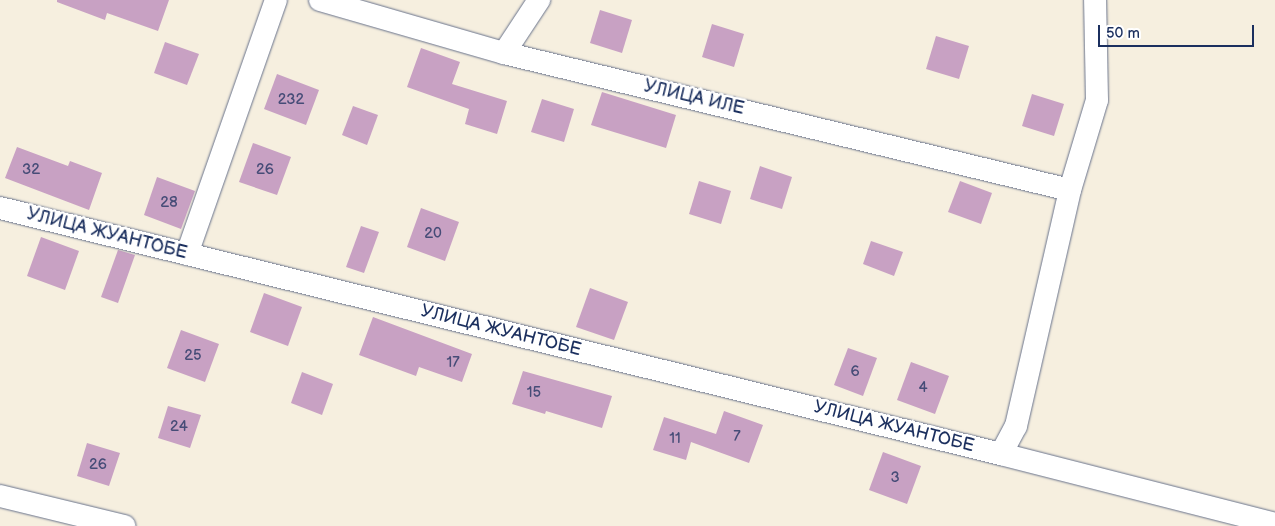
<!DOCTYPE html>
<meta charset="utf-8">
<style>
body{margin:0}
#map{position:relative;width:1275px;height:526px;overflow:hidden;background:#f6efdf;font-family:"Balsamiq Sans",sans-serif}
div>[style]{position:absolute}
.building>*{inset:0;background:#c8a1c3}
.roads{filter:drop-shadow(0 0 1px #68728b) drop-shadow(0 0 1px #68728b)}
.minor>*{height:22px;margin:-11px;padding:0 11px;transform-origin:11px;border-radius:11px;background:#fff}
span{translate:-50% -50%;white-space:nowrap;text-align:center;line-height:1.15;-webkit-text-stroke:5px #fff;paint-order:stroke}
.number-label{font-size:15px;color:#464c77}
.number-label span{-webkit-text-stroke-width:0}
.street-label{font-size:18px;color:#1b2f5e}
.scale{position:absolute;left:1098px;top:25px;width:156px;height:22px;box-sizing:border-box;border:2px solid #1b2f5e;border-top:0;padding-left:6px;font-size:15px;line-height:18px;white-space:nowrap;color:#1b2f5e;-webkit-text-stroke:4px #fff;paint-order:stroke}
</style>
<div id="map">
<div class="building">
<i style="clip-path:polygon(57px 0,169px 0,158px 31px,107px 13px,105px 20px,57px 2px)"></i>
<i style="clip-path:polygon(600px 10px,632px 20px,622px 53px,590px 43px)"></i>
<i style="clip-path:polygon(712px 24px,744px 34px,734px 67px,702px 57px)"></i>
<i style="clip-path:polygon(936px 36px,969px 46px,959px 79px,926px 69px)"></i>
<i style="clip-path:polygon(165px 42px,199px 54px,187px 85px,154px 73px)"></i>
<i style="clip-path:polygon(421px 48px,460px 62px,452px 84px,507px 101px,497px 134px,465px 124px,469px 109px,407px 87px)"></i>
<i style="clip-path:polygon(277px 74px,319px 90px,306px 125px,264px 109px)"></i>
<i style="clip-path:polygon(602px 92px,676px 115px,666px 148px,591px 125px)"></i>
<i style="clip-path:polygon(1032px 94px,1064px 104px,1054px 136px,1022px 126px)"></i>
<i style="clip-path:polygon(542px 99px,574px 109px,564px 142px,531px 132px)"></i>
<i style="clip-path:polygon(353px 106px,378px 115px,367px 145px,342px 135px)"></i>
<i style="clip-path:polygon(253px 143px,291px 157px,277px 195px,239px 182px)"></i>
<i style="clip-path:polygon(17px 147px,68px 166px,70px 161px,102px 173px,89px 210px,5px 178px)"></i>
<i style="clip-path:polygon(760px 166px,792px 177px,782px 209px,750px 199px)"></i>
<i style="clip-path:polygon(157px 177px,195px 191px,181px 229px,144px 215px)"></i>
<i style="clip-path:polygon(699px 181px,731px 191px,721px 224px,689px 214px)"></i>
<i style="clip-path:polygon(960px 181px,992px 193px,981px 224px,948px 212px)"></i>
<i style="clip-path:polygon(421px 208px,459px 222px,445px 261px,407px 247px)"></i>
<i style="clip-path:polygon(361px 226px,379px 232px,364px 273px,346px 267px)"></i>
<i style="clip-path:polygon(41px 237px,79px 251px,65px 290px,27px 276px)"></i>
<i style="clip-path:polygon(871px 241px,903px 252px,894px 276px,863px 264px)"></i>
<i style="clip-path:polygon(118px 250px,135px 255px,118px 303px,101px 297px)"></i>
<i style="clip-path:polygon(590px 288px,628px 302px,614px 340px,576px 327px)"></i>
<i style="clip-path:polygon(264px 293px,302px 307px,288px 346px,250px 332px)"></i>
<i style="clip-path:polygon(373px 317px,472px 354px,462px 382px,419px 367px,416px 376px,359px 355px)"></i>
<i style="clip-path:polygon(181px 330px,219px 344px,205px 382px,167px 368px)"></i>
<i style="clip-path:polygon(848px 348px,877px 358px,863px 396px,834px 385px)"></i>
<i style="clip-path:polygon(911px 362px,949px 376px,935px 414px,897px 400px)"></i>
<i style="clip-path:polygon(523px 371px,612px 396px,602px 428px,546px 411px,545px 414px,512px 404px)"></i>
<i style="clip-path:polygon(302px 372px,333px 384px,322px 415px,291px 403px)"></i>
<i style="clip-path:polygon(168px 406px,201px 415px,190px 448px,158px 438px)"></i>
<i style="clip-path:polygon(724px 411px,763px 425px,749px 463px,691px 442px,686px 460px,653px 450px,664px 417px,716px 434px)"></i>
<i style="clip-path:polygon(87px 443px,120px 453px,109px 486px,77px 476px)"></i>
<i style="clip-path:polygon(883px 452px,921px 466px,907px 504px,869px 490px)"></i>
</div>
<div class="roads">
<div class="minor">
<i style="left:320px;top:0;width:191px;rotate:16.1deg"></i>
<i style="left:504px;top:53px;width:582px;rotate:13.61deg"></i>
<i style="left:504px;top:53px;width:64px;rotate:-56.6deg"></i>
<i style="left:0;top:208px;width:1031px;rotate:13.81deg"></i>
<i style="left:1001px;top:454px;width:283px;rotate:14.3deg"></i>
<i style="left:187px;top:254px;width:269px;rotate:-70.7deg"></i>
<i style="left:1001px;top:454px;width:32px;rotate:-62deg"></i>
<i style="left:1016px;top:426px;width:242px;rotate:-77.1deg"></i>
<i style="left:1070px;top:190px;width:94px;rotate:-73.3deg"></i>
<i style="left:1097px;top:100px;width:100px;rotate:-91.1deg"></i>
<i style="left:0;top:496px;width:128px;rotate:13.6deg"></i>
</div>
</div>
<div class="number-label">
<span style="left:291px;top:100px">232</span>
<span style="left:31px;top:170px">32</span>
<span style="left:265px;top:170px">26</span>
<span style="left:169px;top:203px">28</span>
<span style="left:433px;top:234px">20</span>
<span style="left:193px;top:356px">25</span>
<span style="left:453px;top:363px">17</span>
<span style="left:855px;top:372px">6</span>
<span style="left:923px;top:388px">4</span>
<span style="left:534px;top:393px">15</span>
<span style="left:179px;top:427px">24</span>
<span style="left:737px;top:437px">7</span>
<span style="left:675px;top:439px">11</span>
<span style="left:98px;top:465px">26</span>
<span style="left:895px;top:478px">3</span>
</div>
<div class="street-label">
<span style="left:694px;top:98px;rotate:13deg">УЛИЦА ИЛЕ</span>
<span style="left:107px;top:234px;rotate:14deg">УЛИЦА ЖУАНТОБЕ</span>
<span style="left:501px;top:331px;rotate:14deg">УЛИЦА ЖУАНТОБЕ</span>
<span style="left:894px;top:427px;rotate:14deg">УЛИЦА ЖУАНТОБЕ</span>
</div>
<div class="scale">50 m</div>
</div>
